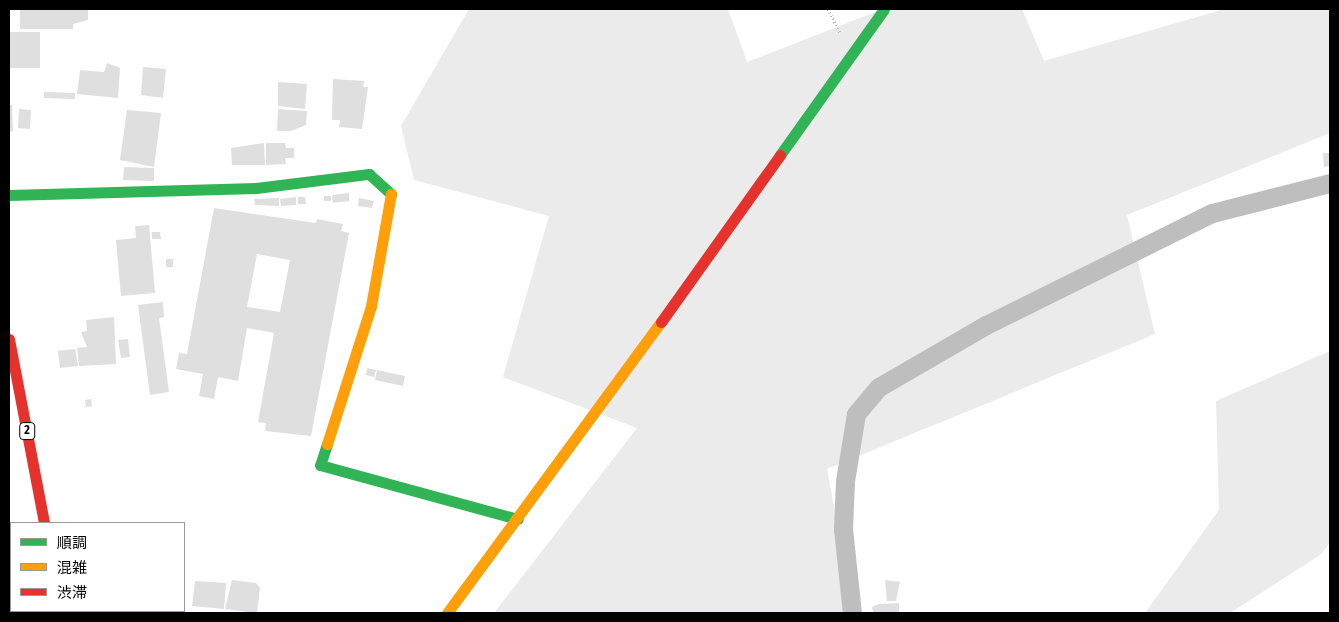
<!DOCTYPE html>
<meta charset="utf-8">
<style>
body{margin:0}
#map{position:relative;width:1339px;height:622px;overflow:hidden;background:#fff;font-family:"Fira Sans Condensed","Noto Sans JP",sans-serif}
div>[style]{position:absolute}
.green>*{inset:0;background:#ebebeb}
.building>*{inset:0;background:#dfdfdf}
.path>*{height:3px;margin-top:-1.5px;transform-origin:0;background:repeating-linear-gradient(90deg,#b9b9b9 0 1px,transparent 0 3.5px)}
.street>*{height:19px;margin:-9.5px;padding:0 9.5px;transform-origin:9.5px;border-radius:9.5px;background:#bebebe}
.fast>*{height:11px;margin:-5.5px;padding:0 5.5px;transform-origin:5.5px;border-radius:5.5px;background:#30b455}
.slow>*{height:11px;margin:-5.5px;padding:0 5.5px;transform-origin:5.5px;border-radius:5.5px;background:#ff9f0a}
.jam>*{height:11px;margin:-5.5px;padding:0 5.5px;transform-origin:5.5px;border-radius:5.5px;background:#e5322d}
span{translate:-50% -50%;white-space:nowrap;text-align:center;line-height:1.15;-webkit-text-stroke:4px #fff;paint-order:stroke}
.shield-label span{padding:1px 4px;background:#fff;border:1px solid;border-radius:4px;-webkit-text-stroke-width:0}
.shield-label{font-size:12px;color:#000;font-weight:700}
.frame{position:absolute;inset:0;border:10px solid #000;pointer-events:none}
.legend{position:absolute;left:10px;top:522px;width:175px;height:90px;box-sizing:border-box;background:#fff;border:1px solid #999;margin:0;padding:6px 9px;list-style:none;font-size:15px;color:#000}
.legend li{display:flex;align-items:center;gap:10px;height:25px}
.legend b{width:25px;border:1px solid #999}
</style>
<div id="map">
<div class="green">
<i style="clip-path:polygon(469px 9px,728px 9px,747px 62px,883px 9px,1022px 9px,1044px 61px,1225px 9px,1330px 9px,1330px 133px,1127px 215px,1155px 334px,827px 469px,854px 613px,494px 613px,637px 428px,503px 377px,549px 216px,414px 180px,401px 126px)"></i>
<i style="clip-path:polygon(1330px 351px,1330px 543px,1320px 555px,1230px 613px,1145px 613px,1219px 510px,1216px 401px)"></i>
</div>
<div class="building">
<i style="clip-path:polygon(20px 9px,88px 9px,88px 20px,73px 24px,73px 29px,20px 29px)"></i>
<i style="clip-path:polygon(9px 32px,40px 32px,40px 68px,9px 68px)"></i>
<i style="clip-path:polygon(107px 63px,120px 68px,118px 98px,77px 94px,80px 70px,104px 72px)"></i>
<i style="clip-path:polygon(143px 67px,166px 69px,163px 98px,141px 95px)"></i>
<i style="clip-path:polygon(333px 79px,364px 81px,363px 87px,368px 87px,362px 129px,339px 127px,340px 120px,332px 120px)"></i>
<i style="clip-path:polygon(278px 82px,307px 84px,305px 109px,278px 106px)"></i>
<i style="clip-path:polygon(44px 92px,75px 93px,75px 99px,44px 98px)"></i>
<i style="clip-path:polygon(9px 105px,12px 105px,13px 131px,9px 132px)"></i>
<i style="clip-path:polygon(19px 109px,31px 110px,30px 129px,18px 128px)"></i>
<i style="clip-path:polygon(278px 109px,307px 111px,306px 125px,291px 131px,277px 131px)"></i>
<i style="clip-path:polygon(127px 110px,161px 113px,154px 167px,120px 160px)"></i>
<i style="clip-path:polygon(264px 143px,265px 165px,232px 165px,231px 148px)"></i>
<i style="clip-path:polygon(266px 143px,285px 143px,286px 148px,294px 148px,294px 158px,285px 158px,286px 164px,266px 165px)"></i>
<i style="clip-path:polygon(1323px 153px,1330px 153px,1329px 166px,1324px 167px)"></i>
<i style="clip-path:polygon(124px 167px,154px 168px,154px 181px,123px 180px)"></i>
<i style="clip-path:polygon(349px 193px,349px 201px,333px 203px,332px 195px)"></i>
<i style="clip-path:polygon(324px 196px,331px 196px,331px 201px,324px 201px)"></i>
<i style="clip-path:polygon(296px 197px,296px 205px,281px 206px,280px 199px)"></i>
<i style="clip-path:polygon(298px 197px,305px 197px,306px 204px,298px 204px)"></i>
<i style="clip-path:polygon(279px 198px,279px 206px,255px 205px,254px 199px)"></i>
<i style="clip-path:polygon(359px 198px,374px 201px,372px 208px,358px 206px)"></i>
<i style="clip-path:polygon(evenodd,214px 208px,316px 223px,317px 219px,343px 224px,341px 231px,349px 233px,311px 436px,265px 431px,266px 423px,258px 422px,274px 333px,247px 328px,238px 381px,218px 377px,214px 399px,199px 396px,203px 374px,176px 369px,179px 353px,187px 354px,214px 208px,257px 254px,290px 260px,280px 312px,247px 307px,257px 254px)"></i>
<i style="clip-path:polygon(149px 225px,155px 293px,121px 296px,116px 240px,136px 238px,135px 226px)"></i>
<i style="clip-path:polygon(152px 232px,160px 232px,161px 239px,152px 239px)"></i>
<i style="clip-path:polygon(166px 259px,173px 259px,173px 267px,166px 267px)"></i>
<i style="clip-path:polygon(163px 302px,164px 317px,159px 318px,169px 392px,150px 395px,138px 305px)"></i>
<i style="clip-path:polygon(114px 317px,116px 364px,79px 366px,77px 348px,87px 347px,81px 332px,87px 331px,86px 320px)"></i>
<i style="clip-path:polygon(128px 339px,130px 357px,121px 358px,118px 340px)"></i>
<i style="clip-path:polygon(75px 349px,78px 366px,60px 368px,58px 351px)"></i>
<i style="clip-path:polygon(367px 368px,376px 370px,374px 377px,366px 375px)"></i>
<i style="clip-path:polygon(377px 370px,405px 376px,403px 386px,375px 380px)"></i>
<i style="clip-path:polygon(91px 399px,92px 406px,86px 407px,85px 400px)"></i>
<i style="clip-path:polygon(232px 580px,256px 583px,260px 588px,257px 613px,225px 609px)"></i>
<i style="clip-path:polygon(885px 580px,900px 582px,896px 601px,887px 601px)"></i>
<i style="clip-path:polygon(195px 581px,226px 583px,224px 609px,192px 606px)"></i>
<i style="clip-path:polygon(899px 603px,899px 613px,873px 613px,872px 607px,879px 604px)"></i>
<i style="clip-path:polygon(118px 611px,181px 611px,181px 613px,118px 613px)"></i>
</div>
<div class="path">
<i style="left:828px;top:9px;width:27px;rotate:63deg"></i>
</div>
<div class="street">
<i style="left:852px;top:613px;width:84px;rotate:-96.1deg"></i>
<i style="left:843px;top:529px;width:48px;rotate:-87.6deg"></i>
<i style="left:845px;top:481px;width:68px;rotate:-80.7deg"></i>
<i style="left:856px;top:414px;width:35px;rotate:-50deg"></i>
<i style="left:879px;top:387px;width:124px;rotate:-30.1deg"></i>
<i style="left:986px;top:325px;width:252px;rotate:-26.4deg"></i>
<i style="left:1212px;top:213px;width:122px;rotate:-14.3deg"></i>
</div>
<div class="fast">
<i style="left:780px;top:155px;width:179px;rotate:-54.5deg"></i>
<i style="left:9px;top:195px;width:247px;rotate:-1.6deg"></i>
<i style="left:256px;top:188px;width:114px;rotate:-7.1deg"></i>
<i style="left:369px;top:174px;width:30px;rotate:42deg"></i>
<i style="left:327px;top:444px;width:22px;rotate:108deg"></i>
<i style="left:320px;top:465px;width:205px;rotate:15.3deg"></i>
</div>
<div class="slow">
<i style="left:327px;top:444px;width:145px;rotate:-72.3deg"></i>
<i style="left:371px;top:306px;width:114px;rotate:-79.9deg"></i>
<i style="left:447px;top:613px;width:361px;rotate:-53.7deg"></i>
</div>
<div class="jam">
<i style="left:661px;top:322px;width:205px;rotate:-54.5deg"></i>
<i style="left:9px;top:339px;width:187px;rotate:79.2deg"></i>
<i style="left:61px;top:611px;width:2px;rotate:63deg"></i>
</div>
<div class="shield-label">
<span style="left:27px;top:431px">2</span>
</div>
<div class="frame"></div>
<ul class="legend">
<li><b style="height:6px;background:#30b455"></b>順調</li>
<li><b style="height:6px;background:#ff9f0a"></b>混雑</li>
<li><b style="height:6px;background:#e5322d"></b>渋滞</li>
</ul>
</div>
